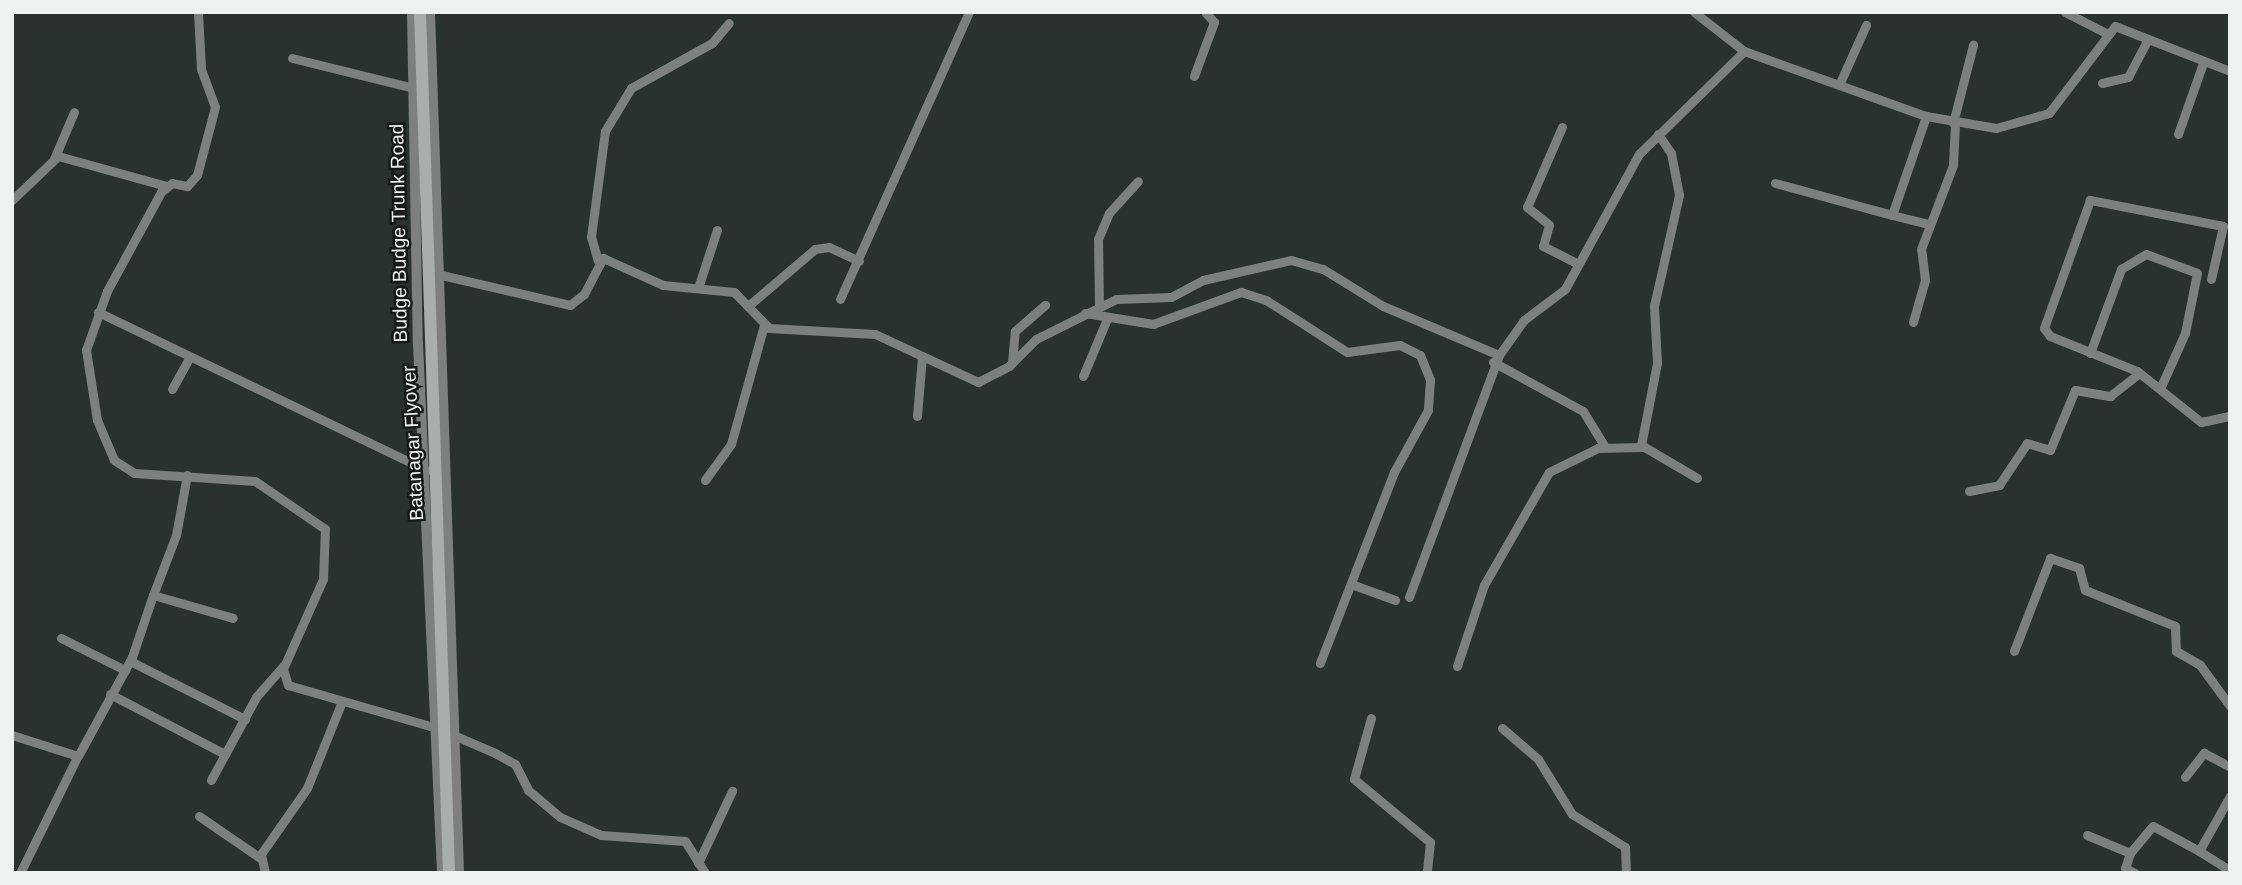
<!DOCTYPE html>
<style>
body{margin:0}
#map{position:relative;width:2242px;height:885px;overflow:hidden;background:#29322f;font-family:Helvetica,sans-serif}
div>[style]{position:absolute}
.minor>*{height:9px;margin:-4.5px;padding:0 4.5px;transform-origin:4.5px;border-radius:4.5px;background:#7c807f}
.tertiary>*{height:10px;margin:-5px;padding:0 5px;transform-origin:5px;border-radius:5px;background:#7c807f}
.secondary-bridge>*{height:12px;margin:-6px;padding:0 6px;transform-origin:6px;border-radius:6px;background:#a7aeac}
span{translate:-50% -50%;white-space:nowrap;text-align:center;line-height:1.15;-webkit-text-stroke:5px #151918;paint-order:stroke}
.street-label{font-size:19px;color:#edf2f1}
.frame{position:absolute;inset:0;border:14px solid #edf2f1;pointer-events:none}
</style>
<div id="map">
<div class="minor">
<i style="left:198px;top:12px;width:57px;rotate:87deg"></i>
<i style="left:201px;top:69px;width:40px;rotate:69.8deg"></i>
<i style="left:215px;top:107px;width:70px;rotate:104.8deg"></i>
<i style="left:197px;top:175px;width:15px;rotate:132deg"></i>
<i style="left:187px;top:186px;width:15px;rotate:-169deg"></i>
<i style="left:172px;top:183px;width:14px;rotate:141deg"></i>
<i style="left:161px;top:192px;width:113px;rotate:118.6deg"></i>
<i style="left:107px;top:291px;width:63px;rotate:109.6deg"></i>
<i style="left:86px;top:350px;width:71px;rotate:81.1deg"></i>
<i style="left:97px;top:420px;width:43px;rotate:67deg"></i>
<i style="left:114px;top:460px;width:24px;rotate:33deg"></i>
<i style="left:134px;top:473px;width:121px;rotate:3.8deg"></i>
<i style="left:255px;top:481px;width:85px;rotate:34.4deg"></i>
<i style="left:325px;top:529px;width:50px;rotate:92.3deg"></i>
<i style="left:323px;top:579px;width:98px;rotate:114deg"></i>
<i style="left:283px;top:669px;width:17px;rotate:73deg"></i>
<i style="left:288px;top:685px;width:155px;rotate:16.1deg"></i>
<i style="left:437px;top:728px;width:63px;rotate:23.3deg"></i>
<i style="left:495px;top:753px;width:23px;rotate:29deg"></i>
<i style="left:515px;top:764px;width:29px;rotate:63deg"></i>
<i style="left:528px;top:790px;width:42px;rotate:40.2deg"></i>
<i style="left:560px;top:817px;width:45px;rotate:23.7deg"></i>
<i style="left:601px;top:835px;width:84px;rotate:4.1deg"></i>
<i style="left:685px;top:841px;width:38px;rotate:58deg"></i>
<i style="left:1694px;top:12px;width:63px;rotate:38deg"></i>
<i style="left:2065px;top:12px;width:46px;rotate:27.1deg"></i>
<i style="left:292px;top:58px;width:126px;rotate:13.8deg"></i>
<i style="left:1194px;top:76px;width:58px;rotate:-69.7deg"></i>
<i style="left:1214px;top:22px;width:13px;rotate:-132deg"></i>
<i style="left:2102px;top:83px;width:27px;rotate:-13deg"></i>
<i style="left:2128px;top:77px;width:43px;rotate:-62.2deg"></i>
<i style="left:1839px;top:85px;width:66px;rotate:-65.8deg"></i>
<i style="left:1953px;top:123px;width:81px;rotate:-75.6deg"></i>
<i style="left:1562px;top:127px;width:87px;rotate:113.6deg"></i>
<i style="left:1527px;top:207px;width:28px;rotate:39deg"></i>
<i style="left:1549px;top:225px;width:22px;rotate:106deg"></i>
<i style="left:1543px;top:246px;width:38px;rotate:27deg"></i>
<i style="left:1658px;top:134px;width:23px;rotate:56deg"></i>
<i style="left:1671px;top:153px;width:43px;rotate:79.2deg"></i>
<i style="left:1679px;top:195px;width:114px;rotate:102.7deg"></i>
<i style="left:1654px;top:306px;width:57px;rotate:87deg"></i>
<i style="left:1657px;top:363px;width:84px;rotate:101deg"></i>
<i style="left:1641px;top:445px;width:65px;rotate:30.5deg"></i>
<i style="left:2178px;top:134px;width:75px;rotate:-70.6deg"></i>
<i style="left:54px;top:159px;width:51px;rotate:-66.9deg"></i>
<i style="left:1775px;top:183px;width:121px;rotate:15.3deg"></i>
<i style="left:1892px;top:215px;width:105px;rotate:-71deg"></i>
<i style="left:12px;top:200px;width:64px;rotate:-43.7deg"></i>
<i style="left:58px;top:156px;width:112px;rotate:15.5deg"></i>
<i style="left:1892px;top:215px;width:37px;rotate:14deg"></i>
<i style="left:598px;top:261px;width:25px;rotate:-106deg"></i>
<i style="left:591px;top:237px;width:107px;rotate:-82.5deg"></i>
<i style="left:605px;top:131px;width:50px;rotate:-58.8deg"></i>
<i style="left:631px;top:88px;width:93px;rotate:-29.1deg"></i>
<i style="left:712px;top:43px;width:26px;rotate:-50deg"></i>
<i style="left:437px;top:274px;width:137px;rotate:13.1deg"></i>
<i style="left:570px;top:305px;width:18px;rotate:-38deg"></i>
<i style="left:584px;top:294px;width:41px;rotate:-62.2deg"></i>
<i style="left:603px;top:258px;width:66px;rotate:24.2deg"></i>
<i style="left:663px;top:285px;width:71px;rotate:5.6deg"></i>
<i style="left:734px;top:292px;width:50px;rotate:45.8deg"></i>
<i style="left:769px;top:328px;width:106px;rotate:3.2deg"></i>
<i style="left:875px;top:334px;width:114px;rotate:25deg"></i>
<i style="left:978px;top:382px;width:35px;rotate:-27deg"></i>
<i style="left:1009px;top:366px;width:38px;rotate:-45deg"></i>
<i style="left:1036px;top:339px;width:89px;rotate:-26.6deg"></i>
<i style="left:1116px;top:299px;width:55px;rotate:-2.1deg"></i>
<i style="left:1171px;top:297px;width:36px;rotate:-28deg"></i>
<i style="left:1203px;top:280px;width:90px;rotate:-12.8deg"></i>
<i style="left:1291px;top:260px;width:33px;rotate:16deg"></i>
<i style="left:1323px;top:269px;width:70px;rotate:31.7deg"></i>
<i style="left:1383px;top:306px;width:126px;rotate:22.9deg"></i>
<i style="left:1499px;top:355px;width:43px;rotate:-54.5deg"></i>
<i style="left:1524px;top:320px;width:51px;rotate:-37.1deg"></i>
<i style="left:1565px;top:289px;width:154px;rotate:-61.3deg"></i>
<i style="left:1639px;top:154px;width:147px;rotate:-44.4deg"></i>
<i style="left:1744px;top:51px;width:193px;rotate:19.7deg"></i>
<i style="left:1926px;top:116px;width:71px;rotate:9.7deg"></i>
<i style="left:1996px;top:128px;width:55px;rotate:-15.8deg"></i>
<i style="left:2049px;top:113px;width:109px;rotate:-52.8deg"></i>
<i style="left:2115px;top:26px;width:123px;rotate:21.4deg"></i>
<i style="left:2211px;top:279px;width:54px;rotate:-77.2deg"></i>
<i style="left:2223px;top:226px;width:136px;rotate:-168.9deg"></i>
<i style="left:2090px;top:200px;width:136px;rotate:109.8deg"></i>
<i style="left:2044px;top:328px;width:10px;rotate:53deg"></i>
<i style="left:2050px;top:336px;width:94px;rotate:21.9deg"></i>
<i style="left:2137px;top:371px;width:82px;rotate:38.6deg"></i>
<i style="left:2201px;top:422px;width:30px;rotate:-12deg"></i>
<i style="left:698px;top:288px;width:61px;rotate:-71.9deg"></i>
<i style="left:840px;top:299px;width:315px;rotate:-65.8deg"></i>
<i style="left:748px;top:306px;width:88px;rotate:-40.4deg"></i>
<i style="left:815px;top:249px;width:14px;rotate:-8deg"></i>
<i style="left:829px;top:247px;width:33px;rotate:25deg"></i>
<i style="left:1099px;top:307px;width:68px;rotate:-90.8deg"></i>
<i style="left:1098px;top:239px;width:28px;rotate:-67deg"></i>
<i style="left:1109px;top:213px;width:43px;rotate:-47.8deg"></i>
<i style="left:98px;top:312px;width:365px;rotate:25.7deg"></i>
<i style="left:1085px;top:313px;width:69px;rotate:9.2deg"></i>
<i style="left:1153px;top:324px;width:94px;rotate:-20deg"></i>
<i style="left:1241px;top:292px;width:26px;rotate:18deg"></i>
<i style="left:1266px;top:300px;width:96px;rotate:32.7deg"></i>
<i style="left:1347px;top:352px;width:53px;rotate:-7.5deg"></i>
<i style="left:1400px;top:345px;width:22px;rotate:27deg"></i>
<i style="left:1420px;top:355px;width:27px;rotate:68deg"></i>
<i style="left:1430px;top:380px;width:30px;rotate:94deg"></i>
<i style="left:1428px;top:410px;width:71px;rotate:118.7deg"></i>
<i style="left:1394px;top:472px;width:205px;rotate:111.2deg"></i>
<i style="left:1913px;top:322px;width:44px;rotate:-74.1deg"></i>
<i style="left:1925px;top:280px;width:31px;rotate:-97deg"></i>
<i style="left:1921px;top:249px;width:90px;rotate:-69.1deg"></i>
<i style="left:1953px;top:165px;width:41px;rotate:-87.2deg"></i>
<i style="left:2090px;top:353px;width:90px;rotate:-69.7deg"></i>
<i style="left:2121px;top:269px;width:29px;rotate:-31deg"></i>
<i style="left:2146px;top:254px;width:54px;rotate:20.4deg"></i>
<i style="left:2197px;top:273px;width:61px;rotate:101.3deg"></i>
<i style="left:2185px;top:333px;width:61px;rotate:114.1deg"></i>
<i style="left:1493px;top:362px;width:102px;rotate:28.6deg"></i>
<i style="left:1583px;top:411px;width:42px;rotate:58.6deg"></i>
<i style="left:1012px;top:363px;width:32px;rotate:-85deg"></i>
<i style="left:1015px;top:331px;width:40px;rotate:-41deg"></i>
<i style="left:1083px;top:376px;width:62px;rotate:-67.2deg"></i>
<i style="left:172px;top:389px;width:35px;rotate:-61deg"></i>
<i style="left:917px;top:416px;width:60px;rotate:-85.2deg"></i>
<i style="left:705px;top:480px;width:44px;rotate:-54.2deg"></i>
<i style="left:731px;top:444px;width:123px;rotate:-74.5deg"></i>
<i style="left:1969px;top:491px;width:31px;rotate:-11deg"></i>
<i style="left:1999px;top:485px;width:50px;rotate:-56.3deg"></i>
<i style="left:2027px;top:443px;width:24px;rotate:17deg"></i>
<i style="left:2050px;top:450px;width:65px;rotate:-67.4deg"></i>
<i style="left:2075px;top:390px;width:36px;rotate:10deg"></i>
<i style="left:2110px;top:396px;width:37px;rotate:-38deg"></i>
<i style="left:1351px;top:584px;width:47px;rotate:20deg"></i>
<i style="left:153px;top:595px;width:64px;rotate:-69deg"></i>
<i style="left:176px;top:535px;width:61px;rotate:-79.6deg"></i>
<i style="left:1409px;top:597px;width:258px;rotate:-69.6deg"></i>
<i style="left:61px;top:638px;width:72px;rotate:26.6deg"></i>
<i style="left:2014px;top:651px;width:100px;rotate:-68.8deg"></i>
<i style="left:2050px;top:558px;width:31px;rotate:19deg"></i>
<i style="left:2079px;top:568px;width:23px;rotate:75deg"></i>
<i style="left:2085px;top:590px;width:97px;rotate:21.8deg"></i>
<i style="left:2175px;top:626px;width:25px;rotate:88deg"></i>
<i style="left:2176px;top:651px;width:28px;rotate:30deg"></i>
<i style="left:2200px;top:665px;width:51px;rotate:53.8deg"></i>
<i style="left:130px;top:661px;width:129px;rotate:26.8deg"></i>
<i style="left:1457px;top:666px;width:85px;rotate:-71.6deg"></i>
<i style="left:1484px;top:585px;width:130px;rotate:-60.1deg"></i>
<i style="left:1549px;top:472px;width:55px;rotate:-26.1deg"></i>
<i style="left:1598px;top:448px;width:44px;rotate:-1.3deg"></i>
<i style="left:110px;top:694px;width:130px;rotate:27.6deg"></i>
<i style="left:1371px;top:718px;width:63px;rotate:105.6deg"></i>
<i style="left:1354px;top:779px;width:99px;rotate:39.7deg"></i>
<i style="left:1430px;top:842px;width:31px;rotate:96deg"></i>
<i style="left:1502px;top:728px;width:48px;rotate:40.7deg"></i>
<i style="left:1538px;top:759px;width:65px;rotate:58.3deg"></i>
<i style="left:1572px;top:814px;width:62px;rotate:31.9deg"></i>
<i style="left:1625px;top:847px;width:26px;rotate:88deg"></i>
<i style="left:12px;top:735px;width:69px;rotate:17.7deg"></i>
<i style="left:78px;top:756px;width:113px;rotate:-61.4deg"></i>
<i style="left:132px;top:657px;width:65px;rotate:-71.3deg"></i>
<i style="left:153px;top:595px;width:83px;rotate:16deg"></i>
<i style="left:2185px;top:777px;width:31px;rotate:-52deg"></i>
<i style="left:2204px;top:753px;width:30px;rotate:28deg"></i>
<i style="left:211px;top:780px;width:94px;rotate:-61.5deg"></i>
<i style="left:256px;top:697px;width:43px;rotate:-48.8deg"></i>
<i style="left:199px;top:816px;width:74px;rotate:34.5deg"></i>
<i style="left:2087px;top:835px;width:47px;rotate:22.7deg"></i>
<i style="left:2130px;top:853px;width:35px;rotate:-50deg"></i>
<i style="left:2153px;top:826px;width:52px;rotate:28.5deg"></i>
<i style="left:2199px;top:851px;width:63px;rotate:-60.6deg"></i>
<i style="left:2199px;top:851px;width:36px;rotate:32deg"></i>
<i style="left:2130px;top:853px;width:16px;rotate:108deg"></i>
<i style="left:2125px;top:868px;width:11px;rotate:27deg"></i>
<i style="left:698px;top:863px;width:80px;rotate:-64.7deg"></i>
<i style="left:20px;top:873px;width:129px;rotate:-63.8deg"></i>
<i style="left:265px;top:873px;width:19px;rotate:-102deg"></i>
<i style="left:261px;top:854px;width:80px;rotate:-55.1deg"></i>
<i style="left:307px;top:788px;width:91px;rotate:-68deg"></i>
</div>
<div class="tertiary">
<i style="left:412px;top:12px;width:332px;rotate:89deg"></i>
<i style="left:418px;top:344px;width:530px;rotate:87.4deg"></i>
<i style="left:430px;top:12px;width:861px;rotate:88.07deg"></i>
</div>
<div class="secondary-bridge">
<i style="left:420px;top:12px;width:861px;rotate:88.07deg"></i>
</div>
<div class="street-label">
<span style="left:399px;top:233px;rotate:-91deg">Budge Budge Trunk Road</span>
<span style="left:413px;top:443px;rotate:-93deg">Batanagar Flyover</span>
</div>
<div class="frame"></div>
</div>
